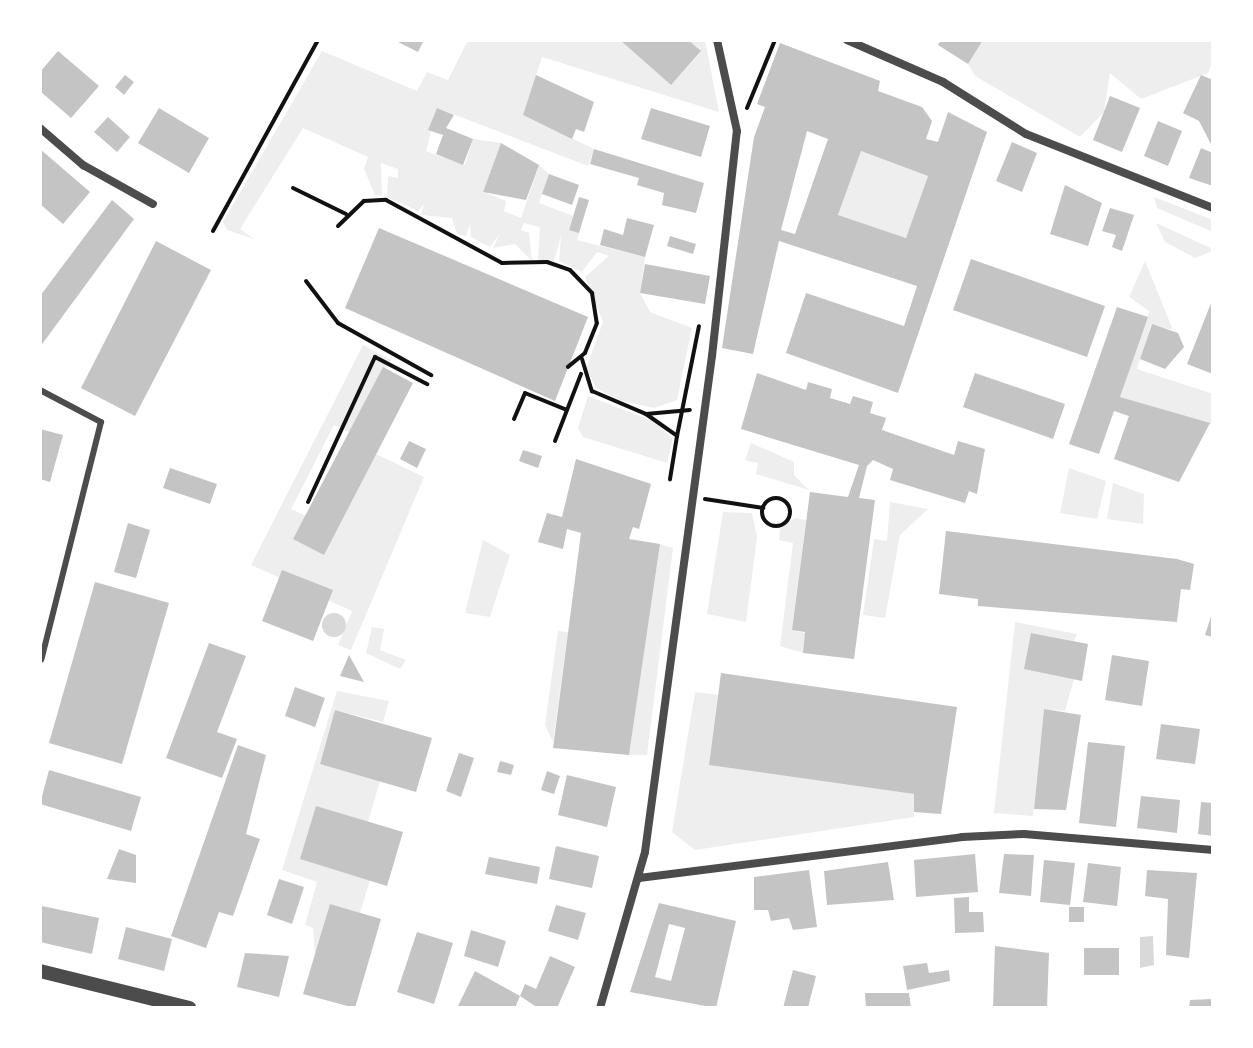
<!DOCTYPE html>
<style>
body{margin:0}
#map{position:relative;width:1253px;height:1048px;overflow:hidden;background:#fff;font-family:"DM Sans",sans-serif}
div>[style]{position:absolute}
.green>*{inset:0;background:#eee}
.water>*{inset:0;background:#d9d9d9}
.round{border-radius:50%}
.building>*{inset:0;background:#c4c4c4}
.path>*{height:4px;margin:-2px;padding:0 2px;transform-origin:2px;border-radius:2px;background:#111}
.path>.ring{margin:-2px;padding:0;box-sizing:content-box;background:none;border:4px solid #111;border-radius:50%}
.service>*{height:6px;margin:-3px;padding:0 3px;transform-origin:3px;border-radius:3px;background:#4c4c4c}
.minor>*{height:8px;margin:-4px;padding:0 4px;transform-origin:4px;border-radius:4px;background:#4c4c4c}
.tertiary>*{height:14px;margin:-7px;padding:0 7px;transform-origin:7px;border-radius:7px;background:#4c4c4c}
span{translate:-50% -50%;white-space:nowrap;text-align:center;line-height:1.15;-webkit-text-stroke:6px #fff;paint-order:stroke}
.frame{position:absolute;inset:0;border:42px solid #fff;pointer-events:none}
</style>
<div id="map">
<div class="green">
<i style="clip-path:polygon(468px 40px,620px 40px,671px 85px,701px 52px,688px 40px,705px 40px,719px 112px,542px 57px,523px 115px,594px 149px,588px 166px,437px 108px,426px 151px,465px 165px,473px 139px,501px 143px,483px 192px,506px 201px,504px 211px,521px 218px,539px 165px,549px 174px,539px 203px,573px 216px,569px 229px,579px 233px,577px 240px,645px 257px,640px 293px,650px 312px,692px 328px,677px 400px,654px 408px,619px 400px,596px 388px,586px 368px,603px 322px,585px 277px,609px 256px,597px 252px,582px 272px,559px 261px,561px 236px,554px 261px,538px 260px,540px 227px,524px 223px,521px 230px,529px 233px,532px 261px,515px 244px,493px 248px,500px 233px,490px 247px,471px 237px,470px 224px,466px 236px,457px 234px,452px 218px,421px 215px,424px 204px,418px 211px,387px 197px,388px 176px,398px 178px,398px 169px,381px 163px,382px 196px,375px 195px,364px 169px,368px 157px,303px 128px,240px 229px,254px 239px,227px 230px,223px 222px,322px 51px,417px 91px,427px 72px,448px 80px)"></i>
<i style="clip-path:polygon(983px 40px,1213px 40px,1213px 59px,1208px 73px,1141px 99px,1110px 73px,1104px 112px,1080px 137px,975px 76px,968px 64px)"></i>
<i style="clip-path:polygon(861px 151px,928px 176px,906px 238px,838px 215px)"></i>
<i style="clip-path:polygon(1154px 197px,1213px 220px,1213px 232px,1157px 208px)"></i>
<i style="clip-path:polygon(1156px 223px,1213px 249px,1213px 251px,1195px 258px,1165px 242px)"></i>
<i style="clip-path:polygon(1145px 261px,1173px 330px,1151px 325px,1137px 369px,1213px 394px,1213px 425px,1120px 397px,1149px 311px,1129px 297px)"></i>
<i style="clip-path:polygon(363px 345px,391px 360px,349px 432px,334px 425px,291px 509px,306px 516px,376px 454px,424px 477px,351px 650px,338px 645px,352px 611px,251px 565px)"></i>
<i style="clip-path:polygon(588px 396px,653px 421px,673px 439px,667px 463px,583px 437px,578px 428px)"></i>
<i style="clip-path:polygon(751px 443px,794px 462px,794px 475px,809px 490px,756px 474px,758px 463px,745px 460px)"></i>
<i style="clip-path:polygon(1069px 468px,1106px 481px,1097px 519px,1060px 513px)"></i>
<i style="clip-path:polygon(1113px 483px,1144px 494px,1143px 524px,1107px 519px)"></i>
<i style="clip-path:polygon(890px 502px,928px 509px,900px 535px,885px 618px,863px 615px,874px 539px,887px 541px)"></i>
<i style="clip-path:polygon(723px 512px,752px 513px,757px 537px,746px 622px,707px 614px)"></i>
<i style="clip-path:polygon(795px 518px,806px 520px,792px 630px,805px 633px,803px 653px,780px 646px,793px 543px,779px 540px,780px 528px)"></i>
<i style="clip-path:polygon(483px 540px,510px 555px,490px 617px,465px 613px)"></i>
<i style="clip-path:polygon(660px 544px,673px 548px,647px 755px,629px 755px)"></i>
<i style="clip-path:polygon(1015px 622px,1077px 634px,1074px 641px,1031px 633px,1074px 679px,1065px 711px,1044px 709px,1033px 816px,994px 813px)"></i>
<i style="clip-path:polygon(372px 627px,384px 629px,380px 650px,406px 660px,400px 669px,366px 653px)"></i>
<i style="clip-path:polygon(558px 631px,568px 632px,553px 742px,545px 725px)"></i>
<i style="clip-path:polygon(337px 691px,389px 701px,383px 722px,335px 710px,320px 763px,380px 781px,368px 822px,316px 806px,370px 880px,360px 913px,330px 904px,315px 957px,313px 928px,305px 925px,317px 882px,282px 870px)"></i>
<i style="clip-path:polygon(695px 692px,718px 695px,709px 765px,914px 794px,914px 817px,695px 850px,672px 832px)"></i>
</div>
<div class="water">
<i class="round" style="left:322px;top:613px;width:24px;height:24px"></i>
<i style="clip-path:polygon(1153px 936px,1154px 965px,1140px 968px,1140px 937px)"></i>
</div>
<div class="building">
<i style="clip-path:polygon(394px 40px,424px 40px,418px 52px)"></i>
<i style="clip-path:polygon(620px 40px,688px 40px,701px 51px,671px 85px)"></i>
<i style="clip-path:polygon(941px 40px,983px 40px,968px 64px,938px 45px)"></i>
<i style="clip-path:polygon(evenodd,780px 43px,880px 81px,878px 91px,922px 107px,932px 121px,926px 139px,938px 142px,948px 112px,987px 132px,898px 393px,786px 353px,806px 293px,904px 326px,917px 286px,779px 241px,753px 354px,722px 348px,754px 137px,765px 107px,757px 104px,780px 43px,807px 131px,828px 139px,795px 234px,781px 230px,807px 131px,780px 43px,861px 151px,928px 176px,906px 238px,838px 215px,861px 151px)"></i>
<i style="clip-path:polygon(58px 51px,99px 86px,71px 118px,40px 91px,40px 72px)"></i>
<i style="clip-path:polygon(125px 75px,134px 82px,124px 95px,115px 87px)"></i>
<i style="clip-path:polygon(536px 75px,594px 102px,584px 132px,576px 129px,572px 139px,523px 115px)"></i>
<i style="clip-path:polygon(1201px 75px,1213px 80px,1213px 148px,1199px 121px,1183px 113px)"></i>
<i style="clip-path:polygon(1110px 96px,1140px 108px,1122px 152px,1093px 140px)"></i>
<i style="clip-path:polygon(159px 108px,209px 138px,189px 173px,138px 143px)"></i>
<i style="clip-path:polygon(437px 108px,454px 115px,446px 128px,473px 139px,463px 165px,436px 154px,443px 135px,428px 130px)"></i>
<i style="clip-path:polygon(651px 108px,710px 126px,701px 157px,641px 139px)"></i>
<i style="clip-path:polygon(108px 117px,130px 137px,117px 152px,94px 132px)"></i>
<i style="clip-path:polygon(1158px 121px,1182px 131px,1168px 166px,1144px 156px)"></i>
<i style="clip-path:polygon(1012px 142px,1037px 153px,1022px 192px,996px 181px)"></i>
<i style="clip-path:polygon(501px 143px,539px 165px,526px 200px,483px 192px)"></i>
<i style="clip-path:polygon(1201px 148px,1213px 153px,1213px 186px,1189px 178px)"></i>
<i style="clip-path:polygon(40px 149px,90px 192px,63px 224px,40px 204px)"></i>
<i style="clip-path:polygon(594px 149px,704px 183px,696px 213px,662px 205px,664px 193px,637px 185px,639px 178px,590px 164px)"></i>
<i style="clip-path:polygon(549px 174px,579px 185px,572px 205px,542px 194px)"></i>
<i style="clip-path:polygon(1065px 185px,1102px 203px,1088px 246px,1050px 234px)"></i>
<i style="clip-path:polygon(579px 197px,589px 200px,579px 233px,569px 230px)"></i>
<i style="clip-path:polygon(112px 200px,134px 219px,40px 347px,40px 296px)"></i>
<i style="clip-path:polygon(1110px 208px,1134px 215px,1122px 251px,1112px 247px,1116px 235px,1102px 231px)"></i>
<i style="clip-path:polygon(627px 218px,654px 225px,645px 257px,600px 245px,604px 229px,623px 235px)"></i>
<i style="clip-path:polygon(379px 228px,588px 317px,555px 401px,345px 308px)"></i>
<i style="clip-path:polygon(670px 236px,696px 244px,693px 254px,667px 246px)"></i>
<i style="clip-path:polygon(156px 241px,211px 270px,135px 416px,81px 388px)"></i>
<i style="clip-path:polygon(971px 259px,1105px 306px,1087px 357px,953px 310px)"></i>
<i style="clip-path:polygon(645px 264px,710px 276px,705px 304px,640px 293px)"></i>
<i style="clip-path:polygon(1213px 298px,1213px 374px,1187px 364px)"></i>
<i style="clip-path:polygon(1117px 307px,1148px 317px,1120px 397px,1210px 423px,1179px 482px,1114px 459px,1129px 416px,1114px 411px,1099px 454px,1069px 444px)"></i>
<i style="clip-path:polygon(1152px 324px,1178px 333px,1184px 347px,1165px 369px,1140px 359px)"></i>
<i style="clip-path:polygon(383px 367px,413px 383px,324px 555px,293px 539px)"></i>
<i style="clip-path:polygon(757px 373px,806px 390px,808px 382px,832px 389px,830px 398px,850px 404px,853px 396px,873px 402px,870px 413px,886px 418px,882px 430px,954px 455px,958px 441px,985px 449px,977px 494px,969px 491px,965px 503px,890px 480px,893px 469px,873px 460px,867px 466px,859px 498px,875px 500px,854px 659px,803px 653px,805px 632px,792px 630px,810px 492px,848px 497px,859px 465px,741px 429px)"></i>
<i style="clip-path:polygon(975px 373px,1065px 404px,1053px 439px,963px 407px)"></i>
<i style="clip-path:polygon(40px 429px,63px 435px,50px 482px,40px 479px)"></i>
<i style="clip-path:polygon(409px 441px,426px 449px,417px 468px,400px 459px)"></i>
<i style="clip-path:polygon(523px 450px,542px 456px,538px 468px,519px 461px)"></i>
<i style="clip-path:polygon(576px 459px,651px 484px,639px 529px,633px 527px,629px 539px,660px 544px,629px 755px,553px 748px,581px 533px,567px 529px,563px 549px,538px 542px,547px 513px,562px 517px)"></i>
<i style="clip-path:polygon(170px 468px,217px 484px,210px 504px,163px 488px)"></i>
<i style="clip-path:polygon(128px 523px,150px 530px,136px 578px,114px 572px)"></i>
<i style="clip-path:polygon(946px 531px,1177px 559px,1194px 564px,1190px 590px,1181px 589px,1177px 622px,978px 606px,978px 599px,939px 594px)"></i>
<i style="clip-path:polygon(282px 570px,333px 590px,313px 641px,262px 621px)"></i>
<i style="clip-path:polygon(95px 582px,169px 603px,122px 764px,49px 743px)"></i>
<i style="clip-path:polygon(1213px 610px,1213px 637px,1205px 635px)"></i>
<i style="clip-path:polygon(1031px 633px,1088px 644px,1082px 681px,1024px 669px)"></i>
<i style="clip-path:polygon(209px 643px,246px 656px,217px 732px,237px 739px,222px 778px,166px 758px)"></i>
<i style="clip-path:polygon(349px 655px,364px 682px,340px 676px)"></i>
<i style="clip-path:polygon(1112px 655px,1149px 661px,1142px 706px,1105px 700px)"></i>
<i style="clip-path:polygon(721px 673px,957px 707px,941px 814px,914px 812px,914px 794px,709px 765px)"></i>
<i style="clip-path:polygon(295px 687px,325px 698px,315px 727px,285px 716px)"></i>
<i style="clip-path:polygon(1044px 709px,1081px 715px,1066px 810px,1034px 809px)"></i>
<i style="clip-path:polygon(335px 710px,432px 738px,416px 792px,320px 764px)"></i>
<i style="clip-path:polygon(1161px 724px,1200px 729px,1195px 764px,1156px 759px)"></i>
<i style="clip-path:polygon(1088px 742px,1125px 746px,1116px 827px,1079px 823px)"></i>
<i style="clip-path:polygon(238px 745px,266px 755px,246px 834px,260px 839px,233px 916px,219px 912px,206px 948px,171px 936px)"></i>
<i style="clip-path:polygon(459px 753px,474px 758px,461px 797px,446px 791px)"></i>
<i style="clip-path:polygon(500px 761px,514px 765px,511px 775px,497px 772px)"></i>
<i style="clip-path:polygon(49px 770px,141px 797px,131px 831px,40px 804px)"></i>
<i style="clip-path:polygon(547px 771px,560px 776px,554px 794px,541px 790px)"></i>
<i style="clip-path:polygon(567px 775px,616px 787px,607px 827px,558px 815px)"></i>
<i style="clip-path:polygon(1141px 796px,1180px 800px,1177px 833px,1137px 828px)"></i>
<i style="clip-path:polygon(1201px 802px,1213px 803px,1213px 836px,1198px 834px)"></i>
<i style="clip-path:polygon(316px 806px,403px 832px,387px 886px,300px 859px)"></i>
<i style="clip-path:polygon(556px 846px,599px 856px,592px 888px,549px 879px)"></i>
<i style="clip-path:polygon(119px 849px,136px 855px,136px 883px,107px 879px)"></i>
<i style="clip-path:polygon(975px 854px,978px 892px,916px 897px,914px 860px)"></i>
<i style="clip-path:polygon(1004px 854px,1034px 855px,1031px 896px,999px 893px)"></i>
<i style="clip-path:polygon(489px 857px,540px 867px,537px 884px,485px 874px)"></i>
<i style="clip-path:polygon(1044px 860px,1075px 863px,1070px 905px,1040px 902px)"></i>
<i style="clip-path:polygon(888px 862px,894px 900px,827px 905px,824px 871px)"></i>
<i style="clip-path:polygon(1088px 863px,1121px 867px,1117px 906px,1083px 902px)"></i>
<i style="clip-path:polygon(809px 870px,817px 927px,793px 930px,789px 918px,771px 921px,768px 910px,754px 910px,754px 877px)"></i>
<i style="clip-path:polygon(1147px 870px,1197px 873px,1189px 958px,1166px 955px,1168px 899px,1145px 896px)"></i>
<i style="clip-path:polygon(279px 879px,304px 887px,292px 924px,267px 915px)"></i>
<i style="clip-path:polygon(969px 897px,969px 912px,983px 912px,984px 932px,955px 933px,954px 898px)"></i>
<i style="clip-path:polygon(evenodd,659px 903px,736px 921px,716px 1008px,630px 992px,659px 903px,669px 924px,685px 928px,671px 981px,655px 977px,669px 924px)"></i>
<i style="clip-path:polygon(330px 904px,381px 919px,355px 1008px,303px 994px)"></i>
<i style="clip-path:polygon(556px 905px,586px 913px,578px 940px,548px 931px)"></i>
<i style="clip-path:polygon(42px 906px,99px 918px,92px 954px,40px 942px)"></i>
<i style="clip-path:polygon(1069px 907px,1084px 907px,1084px 922px,1069px 922px)"></i>
<i style="clip-path:polygon(126px 927px,172px 939px,164px 971px,118px 959px)"></i>
<i style="clip-path:polygon(471px 930px,506px 941px,498px 967px,464px 956px)"></i>
<i style="clip-path:polygon(417px 932px,453px 943px,434px 1004px,397px 992px)"></i>
<i style="clip-path:polygon(995px 946px,1049px 953px,1047px 1008px,993px 1008px)"></i>
<i style="clip-path:polygon(1084px 948px,1119px 948px,1119px 975px,1084px 975px)"></i>
<i style="clip-path:polygon(245px 953px,289px 956px,279px 997px,237px 987px)"></i>
<i style="clip-path:polygon(550px 956px,575px 967px,557px 1008px,538px 1008px,520px 996px,515px 1008px,457px 1008px,475px 971px,520px 996px,525px 984px,536px 989px)"></i>
<i style="clip-path:polygon(927px 963px,929px 973px,949px 970px,950px 981px,907px 990px,903px 966px)"></i>
<i style="clip-path:polygon(793px 970px,816px 976px,808px 1008px,783px 1008px)"></i>
<i style="clip-path:polygon(865px 993px,909px 993px,911px 1008px,866px 1008px)"></i>
<i style="clip-path:polygon(1213px 999px,1213px 1008px,1189px 1008px,1190px 1000px)"></i>
</div>
<div class="path">
<i style="left:747px;top:108px;width:74px;rotate:-67.6deg"></i>
<i style="left:293px;top:188px;width:59px;rotate:26.1deg"></i>
<i style="left:338px;top:226px;width:36px;rotate:-44deg"></i>
<i style="left:364px;top:201px;width:22px;rotate:-3deg"></i>
<i style="left:386px;top:200px;width:132px;rotate:28.5deg"></i>
<i style="left:502px;top:263px;width:45px;rotate:-1.3deg"></i>
<i style="left:547px;top:262px;width:24px;rotate:19deg"></i>
<i style="left:570px;top:270px;width:32px;rotate:46deg"></i>
<i style="left:592px;top:293px;width:30px;rotate:81deg"></i>
<i style="left:597px;top:323px;width:32px;rotate:112deg"></i>
<i style="left:585px;top:353px;width:22px;rotate:141deg"></i>
<i style="left:213px;top:231px;width:218px;rotate:-61.2deg"></i>
<i style="left:306px;top:281px;width:53px;rotate:52.7deg"></i>
<i style="left:338px;top:323px;width:107px;rotate:29.2deg"></i>
<i style="left:582px;top:359px;width:34px;rotate:73deg"></i>
<i style="left:592px;top:391px;width:59px;rotate:23.1deg"></i>
<i style="left:646px;top:414px;width:44px;rotate:-5.2deg"></i>
<i style="left:646px;top:414px;width:38px;rotate:35deg"></i>
<i style="left:677px;top:436px;width:44px;rotate:99.2deg"></i>
<i style="left:514px;top:419px;width:28px;rotate:-67deg"></i>
<i style="left:525px;top:393px;width:45px;rotate:22deg"></i>
<i style="left:677px;top:436px;width:112px;rotate:-78.7deg"></i>
<i style="left:555px;top:441px;width:72px;rotate:-68.8deg"></i>
<i class="ring" style="left:762px;top:498px;width:24px;height:24px"></i>
<i style="left:705px;top:499px;width:59px;rotate:8.8deg"></i>
<i style="left:308px;top:502px;width:160px;rotate:-65.2deg"></i>
<i style="left:375px;top:357px;width:59px;rotate:27.4deg"></i>
</div>
<div class="service">
<i style="left:40px;top:390px;width:69px;rotate:27.7deg"></i>
<i style="left:101px;top:422px;width:245px;rotate:104.1deg"></i>
</div>
<div class="minor">
<i style="left:847px;top:40px;width:105px;rotate:23.6deg"></i>
<i style="left:943px;top:82px;width:98px;rotate:32.1deg"></i>
<i style="left:1026px;top:134px;width:201px;rotate:21.6deg"></i>
<i style="left:40px;top:128px;width:57px;rotate:40.7deg"></i>
<i style="left:83px;top:165px;width:80px;rotate:29.1deg"></i>
<i style="left:639px;top:878px;width:326px;rotate:-7.2deg"></i>
<i style="left:962px;top:837px;width:62px;rotate:-2.8deg"></i>
<i style="left:1024px;top:834px;width:190px;rotate:4.8deg"></i>
<i style="left:600px;top:1008px;width:162px;rotate:-73.9deg"></i>
<i style="left:645px;top:852px;width:501px;rotate:-82.31deg"></i>
<i style="left:712px;top:356px;width:226px;rotate:-83.7deg"></i>
<i style="left:737px;top:131px;width:93px;rotate:-102.4deg"></i>
</div>
<div class="tertiary">
<i style="left:40px;top:971px;width:154px;rotate:13.9deg"></i>
</div>
<div class="frame"></div>
</div>
